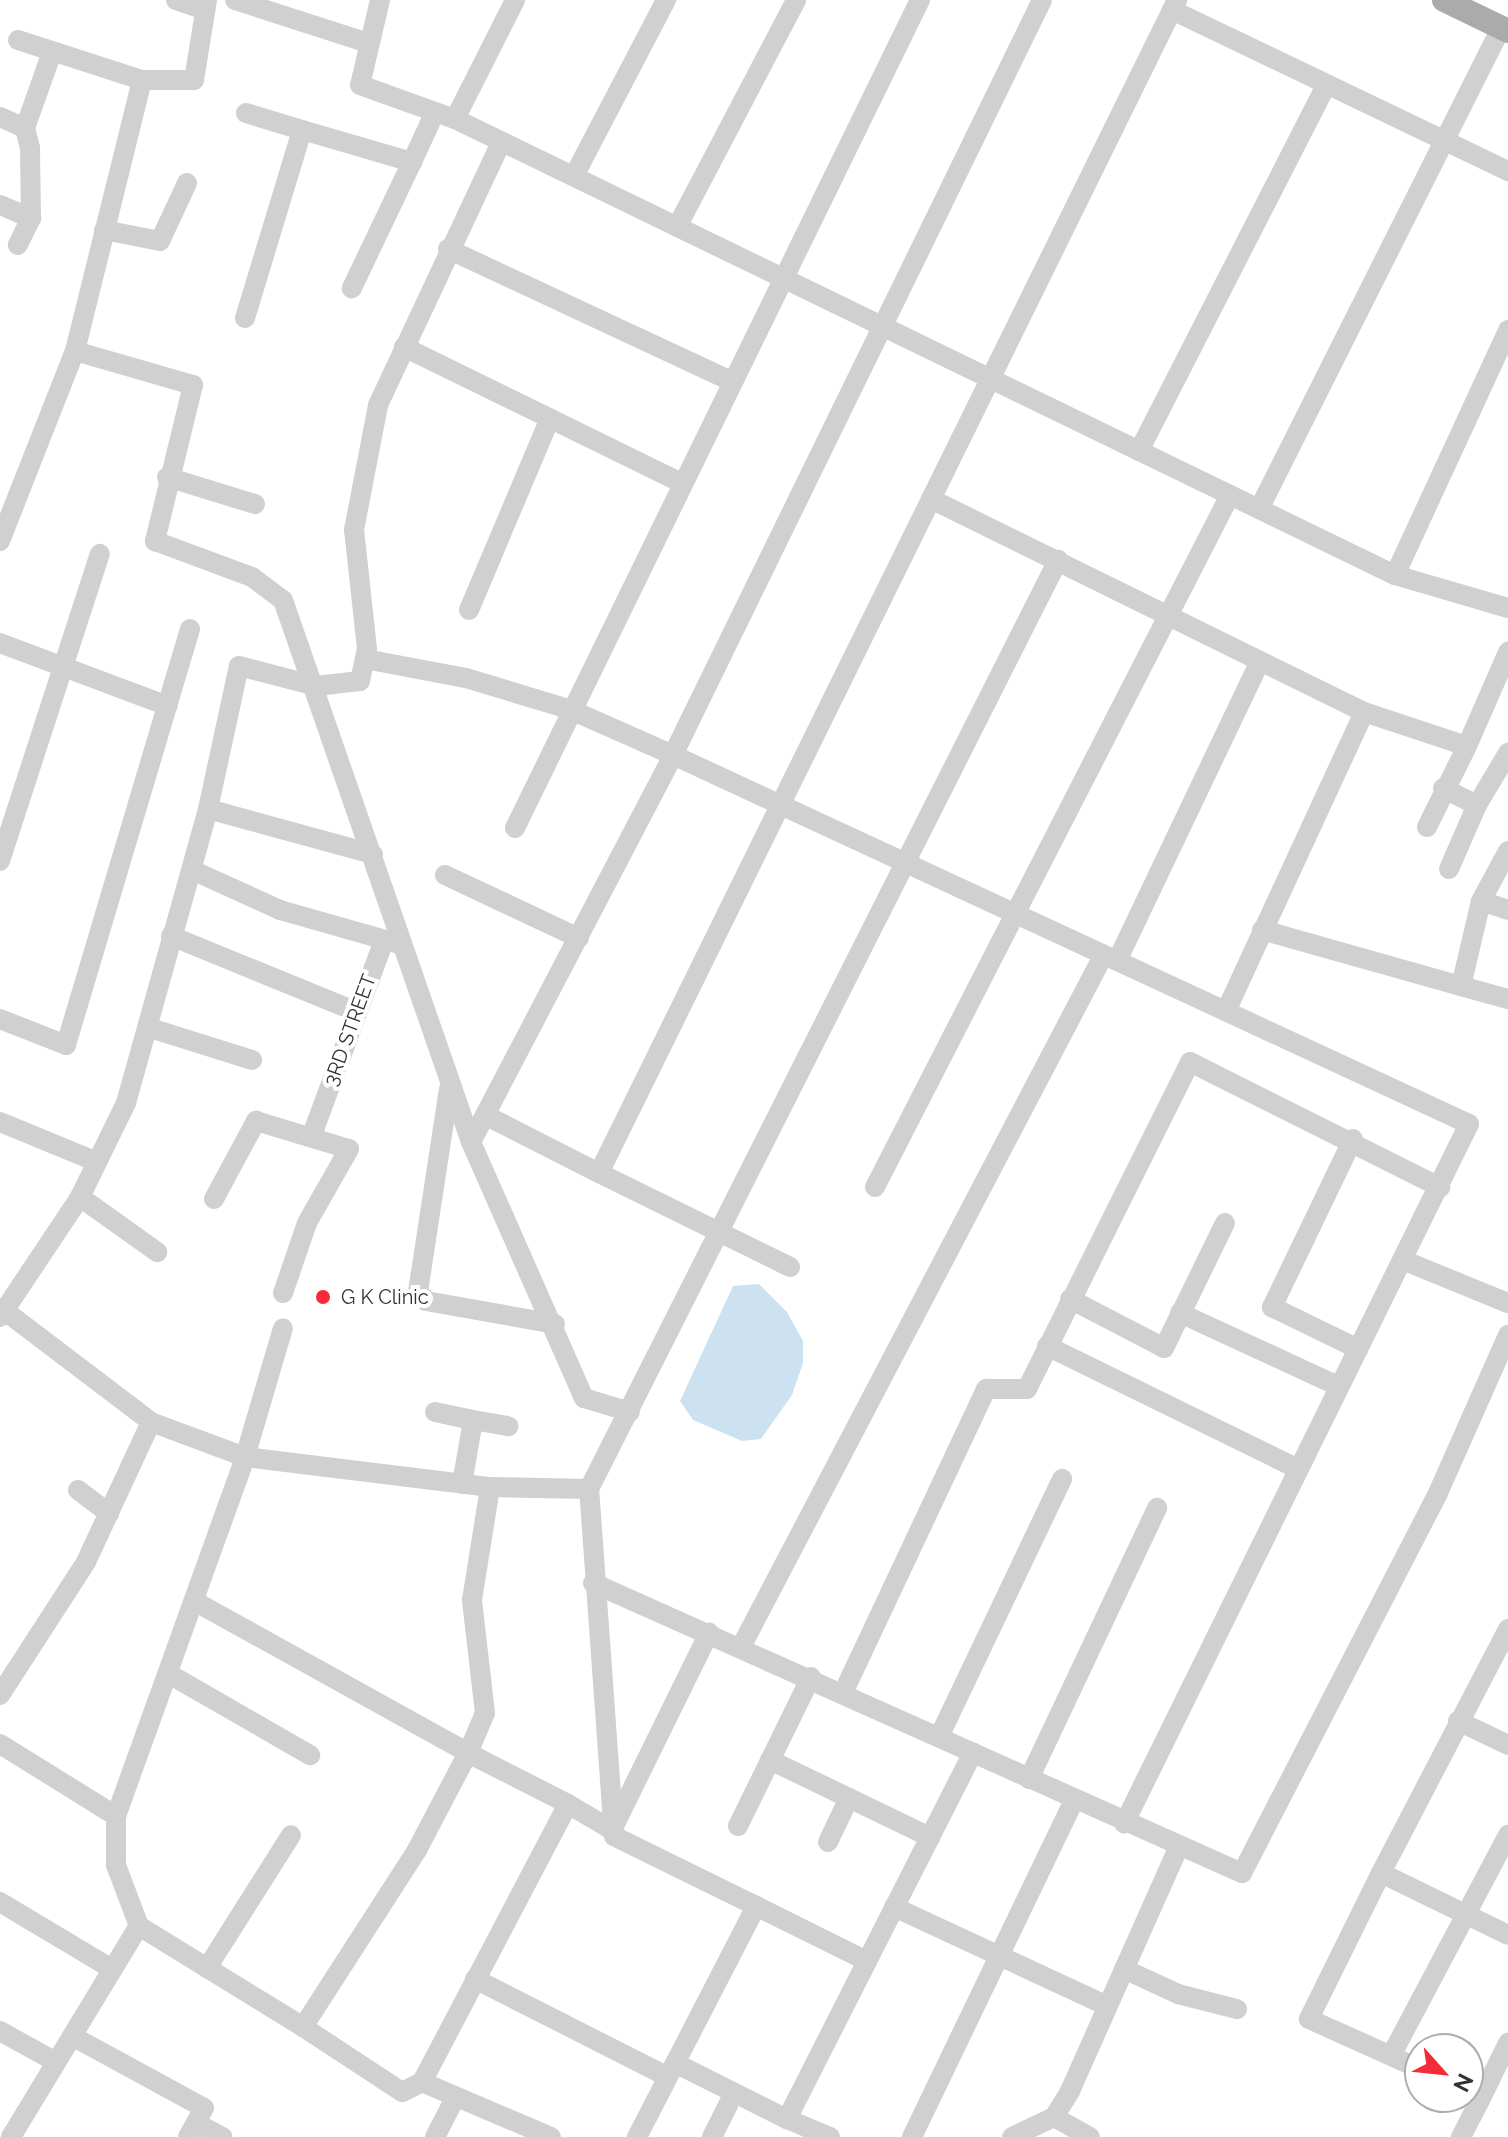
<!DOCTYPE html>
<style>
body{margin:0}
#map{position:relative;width:1508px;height:2137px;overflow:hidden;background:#fff;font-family:Raleway,sans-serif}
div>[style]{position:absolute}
.water>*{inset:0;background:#cce2f0}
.minor>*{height:20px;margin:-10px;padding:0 10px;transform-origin:10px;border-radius:10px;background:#d0d0d0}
.major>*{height:24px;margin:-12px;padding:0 12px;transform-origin:12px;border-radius:12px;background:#ababab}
.dots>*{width:22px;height:22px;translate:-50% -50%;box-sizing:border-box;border:4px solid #fff;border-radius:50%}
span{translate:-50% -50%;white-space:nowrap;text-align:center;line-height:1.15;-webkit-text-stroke:8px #fff;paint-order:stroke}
.street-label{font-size:20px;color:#333}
.poi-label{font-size:20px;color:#333}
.left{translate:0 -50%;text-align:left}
.north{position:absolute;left:1404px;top:2033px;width:80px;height:80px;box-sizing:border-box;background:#fff;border:2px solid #adadad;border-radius:50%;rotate:117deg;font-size:22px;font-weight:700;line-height:32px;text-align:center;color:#333}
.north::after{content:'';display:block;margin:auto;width:28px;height:36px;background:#f42b38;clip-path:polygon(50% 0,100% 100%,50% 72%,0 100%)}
</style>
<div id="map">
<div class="water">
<i style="clip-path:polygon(759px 1284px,787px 1312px,803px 1341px,803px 1363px,792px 1395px,761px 1439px,742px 1441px,693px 1420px,680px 1401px,733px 1286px)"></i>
</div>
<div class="minor">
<i style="left:176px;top:0;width:31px;rotate:19deg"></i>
<i style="left:235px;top:0;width:140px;rotate:17.9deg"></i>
<i style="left:380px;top:0;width:87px;rotate:103.2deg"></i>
<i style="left:360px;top:85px;width:101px;rotate:19.7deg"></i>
<i style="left:455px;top:119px;width:1045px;rotate:25.88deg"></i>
<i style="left:1395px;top:575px;width:118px;rotate:16.3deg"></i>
<i style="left:1172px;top:10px;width:373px;rotate:25.6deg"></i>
<i style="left:18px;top:40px;width:130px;rotate:17.9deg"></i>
<i style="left:246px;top:113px;width:59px;rotate:16.9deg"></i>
<i style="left:0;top:117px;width:27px;rotate:24deg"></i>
<i style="left:25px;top:128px;width:21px;rotate:76deg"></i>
<i style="left:30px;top:148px;width:70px;rotate:89.2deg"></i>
<i style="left:31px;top:218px;width:30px;rotate:116deg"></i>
<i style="left:455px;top:119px;width:133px;rotate:-63.2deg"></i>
<i style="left:25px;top:128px;width:81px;rotate:-70.4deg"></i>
<i style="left:412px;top:162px;width:55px;rotate:-65.3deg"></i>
<i style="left:574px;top:176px;width:199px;rotate:-62.4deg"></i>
<i style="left:0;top:205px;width:34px;rotate:23deg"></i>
<i style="left:677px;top:227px;width:256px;rotate:-62.3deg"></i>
<i style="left:104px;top:230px;width:57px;rotate:11.1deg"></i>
<i style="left:160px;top:241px;width:64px;rotate:-65deg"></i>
<i style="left:448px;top:249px;width:312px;rotate:25deg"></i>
<i style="left:245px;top:318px;width:196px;rotate:-73.1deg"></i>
<i style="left:302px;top:130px;width:115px;rotate:16.2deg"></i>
<i style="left:412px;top:162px;width:140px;rotate:115.5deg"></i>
<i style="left:404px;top:347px;width:306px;rotate:26.1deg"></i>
<i style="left:75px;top:351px;width:123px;rotate:16.1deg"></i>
<i style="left:193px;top:385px;width:161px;rotate:103.7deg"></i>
<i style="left:155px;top:541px;width:103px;rotate:20.4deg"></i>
<i style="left:252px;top:577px;width:39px;rotate:37deg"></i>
<i style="left:283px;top:600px;width:574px;rotate:70.87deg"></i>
<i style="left:471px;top:1142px;width:280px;rotate:66.2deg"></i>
<i style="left:584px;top:1398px;width:48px;rotate:16.9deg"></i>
<i style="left:1139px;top:451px;width:409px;rotate:-62.9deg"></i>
<i style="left:167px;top:477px;width:92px;rotate:17.1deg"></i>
<i style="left:931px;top:499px;width:483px;rotate:26.2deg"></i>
<i style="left:1364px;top:712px;width:108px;rotate:18.3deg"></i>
<i style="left:1467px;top:746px;width:103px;rotate:-66.4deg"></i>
<i style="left:1259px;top:509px;width:538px;rotate:-63.29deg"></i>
<i style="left:0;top:541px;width:204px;rotate:-68.5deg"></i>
<i style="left:75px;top:351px;width:279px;rotate:-76.1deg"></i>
<i style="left:142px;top:80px;width:52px"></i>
<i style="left:194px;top:80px;width:81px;rotate:-80.8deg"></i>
<i style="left:1395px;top:575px;width:270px;rotate:-65.2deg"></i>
<i style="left:469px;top:610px;width:208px;rotate:-67.1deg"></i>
<i style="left:0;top:643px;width:179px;rotate:20.6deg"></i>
<i style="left:365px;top:659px;width:103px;rotate:10.7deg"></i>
<i style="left:466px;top:678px;width:108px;rotate:16.8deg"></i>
<i style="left:569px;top:709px;width:114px;rotate:23.9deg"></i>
<i style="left:673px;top:755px;width:840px;rotate:-63.95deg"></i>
<i style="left:1443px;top:788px;width:38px;rotate:27deg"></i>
<i style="left:1477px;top:805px;width:61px;rotate:-59.2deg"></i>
<i style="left:208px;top:809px;width:171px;rotate:15.3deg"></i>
<i style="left:1427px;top:827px;width:90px;rotate:-63.7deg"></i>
<i style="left:515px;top:828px;width:922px;rotate:-63.94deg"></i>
<i style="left:1508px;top:851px;width:57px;rotate:118.4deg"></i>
<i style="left:1481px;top:901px;width:87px;rotate:103.2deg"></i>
<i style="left:1461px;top:986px;width:49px;rotate:15.5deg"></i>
<i style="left:0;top:861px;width:323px;rotate:-72deg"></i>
<i style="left:1449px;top:869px;width:70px;rotate:-66.4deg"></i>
<i style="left:192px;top:870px;width:97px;rotate:24.4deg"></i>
<i style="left:280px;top:910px;width:124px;rotate:15.9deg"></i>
<i style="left:445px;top:875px;width:148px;rotate:25.2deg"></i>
<i style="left:1481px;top:901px;width:28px;rotate:18deg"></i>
<i style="left:1262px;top:930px;width:207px;rotate:15.7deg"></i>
<i style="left:171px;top:936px;width:201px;rotate:22.2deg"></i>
<i style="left:1117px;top:961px;width:332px;rotate:-64.5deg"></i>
<i style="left:1226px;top:1011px;width:329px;rotate:-65.2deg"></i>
<i style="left:0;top:1019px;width:71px;rotate:21.5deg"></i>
<i style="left:66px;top:1045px;width:434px;rotate:-73.4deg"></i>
<i style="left:150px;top:1028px;width:107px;rotate:17.4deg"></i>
<i style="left:449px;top:1089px;width:204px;rotate:98.7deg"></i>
<i style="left:418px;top:1291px;width:13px;rotate:51deg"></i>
<i style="left:426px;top:1301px;width:131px;rotate:10.1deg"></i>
<i style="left:485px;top:1115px;width:128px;rotate:27deg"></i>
<i style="left:599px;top:1173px;width:1308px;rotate:-63.77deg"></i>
<i style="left:0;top:1122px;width:105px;rotate:22.4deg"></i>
<i style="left:312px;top:1135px;width:208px;rotate:-69.7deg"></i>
<i style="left:1353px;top:1139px;width:187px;rotate:115.7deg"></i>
<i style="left:1272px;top:1307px;width:96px;rotate:26deg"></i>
<i style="left:471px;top:1142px;width:437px;rotate:-62.4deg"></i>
<i style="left:673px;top:755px;width:877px;rotate:24.87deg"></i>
<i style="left:1469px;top:1124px;width:780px;rotate:116.24deg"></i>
<i style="left:599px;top:1173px;width:213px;rotate:26.2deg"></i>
<i style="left:875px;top:1187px;width:778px;rotate:-62.84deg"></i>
<i style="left:80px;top:1197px;width:95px;rotate:35.5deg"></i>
<i style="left:214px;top:1199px;width:89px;rotate:-61.7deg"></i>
<i style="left:256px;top:1121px;width:97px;rotate:16.8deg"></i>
<i style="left:349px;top:1149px;width:85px;rotate:119.6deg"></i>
<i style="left:307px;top:1223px;width:74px;rotate:108.9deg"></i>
<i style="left:1405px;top:1261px;width:111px;rotate:22.2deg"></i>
<i style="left:1070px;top:1299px;width:106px;rotate:27.5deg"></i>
<i style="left:1164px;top:1348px;width:139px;rotate:-64deg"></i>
<i style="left:5px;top:1311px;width:183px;rotate:37.2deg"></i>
<i style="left:151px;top:1422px;width:100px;rotate:20.4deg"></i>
<i style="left:245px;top:1457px;width:134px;rotate:-73.6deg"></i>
<i style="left:1180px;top:1313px;width:174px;rotate:24.8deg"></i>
<i style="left:0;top:1317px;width:144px;rotate:-56.3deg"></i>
<i style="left:80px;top:1197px;width:105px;rotate:-63.9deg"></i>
<i style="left:126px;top:1103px;width:305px;rotate:-74.4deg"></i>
<i style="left:208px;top:809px;width:146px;rotate:-77.8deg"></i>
<i style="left:239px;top:666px;width:80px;rotate:14.6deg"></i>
<i style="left:316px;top:686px;width:44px;rotate:-6.5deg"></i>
<i style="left:360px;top:681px;width:33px;rotate:-78deg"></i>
<i style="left:367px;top:649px;width:120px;rotate:-96.2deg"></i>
<i style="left:354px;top:530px;width:127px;rotate:-79.1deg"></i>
<i style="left:378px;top:405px;width:288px;rotate:-64.9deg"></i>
<i style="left:1047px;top:1346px;width:280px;rotate:26.1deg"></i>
<i style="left:435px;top:1412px;width:39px;rotate:12deg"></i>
<i style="left:462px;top:1484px;width:65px;rotate:-80.2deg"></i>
<i style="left:473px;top:1420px;width:36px;rotate:10deg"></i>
<i style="left:78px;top:1490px;width:39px;rotate:37deg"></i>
<i style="left:593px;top:1583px;width:711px;rotate:24.08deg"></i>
<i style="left:1242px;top:1873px;width:428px;rotate:-62.7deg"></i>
<i style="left:1438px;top:1493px;width:173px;rotate:-66.1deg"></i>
<i style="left:196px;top:1602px;width:311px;rotate:29deg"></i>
<i style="left:468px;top:1753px;width:43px;rotate:-67deg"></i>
<i style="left:485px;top:1713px;width:114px;rotate:-96.6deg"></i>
<i style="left:472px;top:1600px;width:114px;rotate:-80.9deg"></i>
<i style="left:1508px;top:1629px;width:275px;rotate:117.5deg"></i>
<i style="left:1381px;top:1873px;width:141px;rotate:26deg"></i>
<i style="left:741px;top:1647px;width:780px;rotate:-62.35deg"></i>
<i style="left:169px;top:1674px;width:163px;rotate:29.9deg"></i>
<i style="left:844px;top:1691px;width:334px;rotate:-64.8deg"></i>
<i style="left:986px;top:1389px;width:41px"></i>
<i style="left:1027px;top:1389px;width:365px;rotate:-63.5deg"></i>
<i style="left:1190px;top:1062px;width:280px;rotate:26.6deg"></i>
<i style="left:0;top:1695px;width:158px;rotate:-57.1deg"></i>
<i style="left:86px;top:1562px;width:154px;rotate:-65.1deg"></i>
<i style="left:1458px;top:1721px;width:55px;rotate:25.6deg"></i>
<i style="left:939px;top:1737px;width:286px;rotate:-64.5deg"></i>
<i style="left:0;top:1744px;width:137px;rotate:31.8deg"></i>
<i style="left:770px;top:1760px;width:178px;rotate:25.7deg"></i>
<i style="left:1029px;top:1779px;width:300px;rotate:-64.7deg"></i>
<i style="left:568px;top:1804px;width:314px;rotate:117.7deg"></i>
<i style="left:422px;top:2082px;width:22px;rotate:153deg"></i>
<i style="left:402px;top:2092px;width:118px;rotate:-146.7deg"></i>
<i style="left:303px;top:2027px;width:211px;rotate:-57.2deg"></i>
<i style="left:417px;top:1850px;width:110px;rotate:-62.3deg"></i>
<i style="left:468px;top:1753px;width:112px;rotate:27deg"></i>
<i style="left:568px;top:1804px;width:51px;rotate:30.6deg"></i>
<i style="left:612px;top:1830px;width:220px;rotate:-63.8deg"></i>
<i style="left:738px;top:1826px;width:166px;rotate:-63.9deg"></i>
<i style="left:828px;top:1842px;width:49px;rotate:-64.5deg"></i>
<i style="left:1381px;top:1873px;width:163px;rotate:116.3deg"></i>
<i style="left:1309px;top:2019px;width:122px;rotate:24.2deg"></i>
<i style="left:0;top:1902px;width:131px;rotate:30.9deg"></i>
<i style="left:756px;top:1906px;width:124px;rotate:26.4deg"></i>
<i style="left:894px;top:1907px;width:235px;rotate:24.9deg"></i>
<i style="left:139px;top:1926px;width:193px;rotate:31.6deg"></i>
<i style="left:207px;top:1968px;width:157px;rotate:-57.7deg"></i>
<i style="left:1124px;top:1969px;width:60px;rotate:24.8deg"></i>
<i style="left:1178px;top:1994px;width:61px;rotate:14.3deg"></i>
<i style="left:475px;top:1979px;width:216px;rotate:26.9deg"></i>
<i style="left:0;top:2031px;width:64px;rotate:29deg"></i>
<i style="left:72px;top:2036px;width:150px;rotate:28.6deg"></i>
<i style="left:204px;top:2108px;width:33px;rotate:119deg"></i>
<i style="left:1392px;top:2054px;width:248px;rotate:-62.1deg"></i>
<i style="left:675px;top:2063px;width:125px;rotate:26.6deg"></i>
<i style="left:422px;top:2082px;width:140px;rotate:23.1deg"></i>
<i style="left:1480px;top:2100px;width:64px;rotate:-63.8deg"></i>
<i style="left:1054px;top:2117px;width:41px;rotate:29.1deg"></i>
<i style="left:196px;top:2123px;width:30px;rotate:28deg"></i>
<i style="left:11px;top:2137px;width:247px;rotate:-58.8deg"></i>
<i style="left:139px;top:1926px;width:65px;rotate:-110.7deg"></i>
<i style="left:116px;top:1865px;width:49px;rotate:-90deg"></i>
<i style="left:116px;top:1816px;width:381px;rotate:-70.2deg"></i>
<i style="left:245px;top:1457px;width:247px;rotate:7deg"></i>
<i style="left:490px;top:1487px;width:99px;rotate:1.2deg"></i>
<i style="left:435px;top:2137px;width:44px;rotate:-62.9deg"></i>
<i style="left:637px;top:2137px;width:260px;rotate:-62.7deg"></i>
<i style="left:756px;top:1906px;width:158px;rotate:-153.8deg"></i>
<i style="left:614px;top:1836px;width:348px;rotate:-94.1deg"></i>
<i style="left:589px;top:1489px;width:1041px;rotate:-63.21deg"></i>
<i style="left:712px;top:2137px;width:49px;rotate:-63.4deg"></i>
<i style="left:830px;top:2137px;width:47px;rotate:-157.3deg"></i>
<i style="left:787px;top:2119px;width:411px;rotate:-63.1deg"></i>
<i style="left:912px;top:2137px;width:373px;rotate:-64.3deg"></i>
<i style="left:1012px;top:2137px;width:47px;rotate:-25.5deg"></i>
<i style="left:1054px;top:2117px;width:31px;rotate:-58deg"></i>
<i style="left:1070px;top:2091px;width:268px;rotate:-66deg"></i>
<i style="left:1461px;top:2137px;width:42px;rotate:-62.8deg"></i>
<i style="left:1480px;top:2100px;width:13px;rotate:-153deg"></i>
</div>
<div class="major">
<i style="left:1444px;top:0;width:71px;rotate:25.8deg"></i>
</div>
<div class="dots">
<i style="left:323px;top:1297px;background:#f42b38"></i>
</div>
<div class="street-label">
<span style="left:350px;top:1030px;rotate:-70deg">3RD STREET</span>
</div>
<div class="poi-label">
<span class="left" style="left:341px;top:1297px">G K Clinic</span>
</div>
<div class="north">N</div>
</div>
